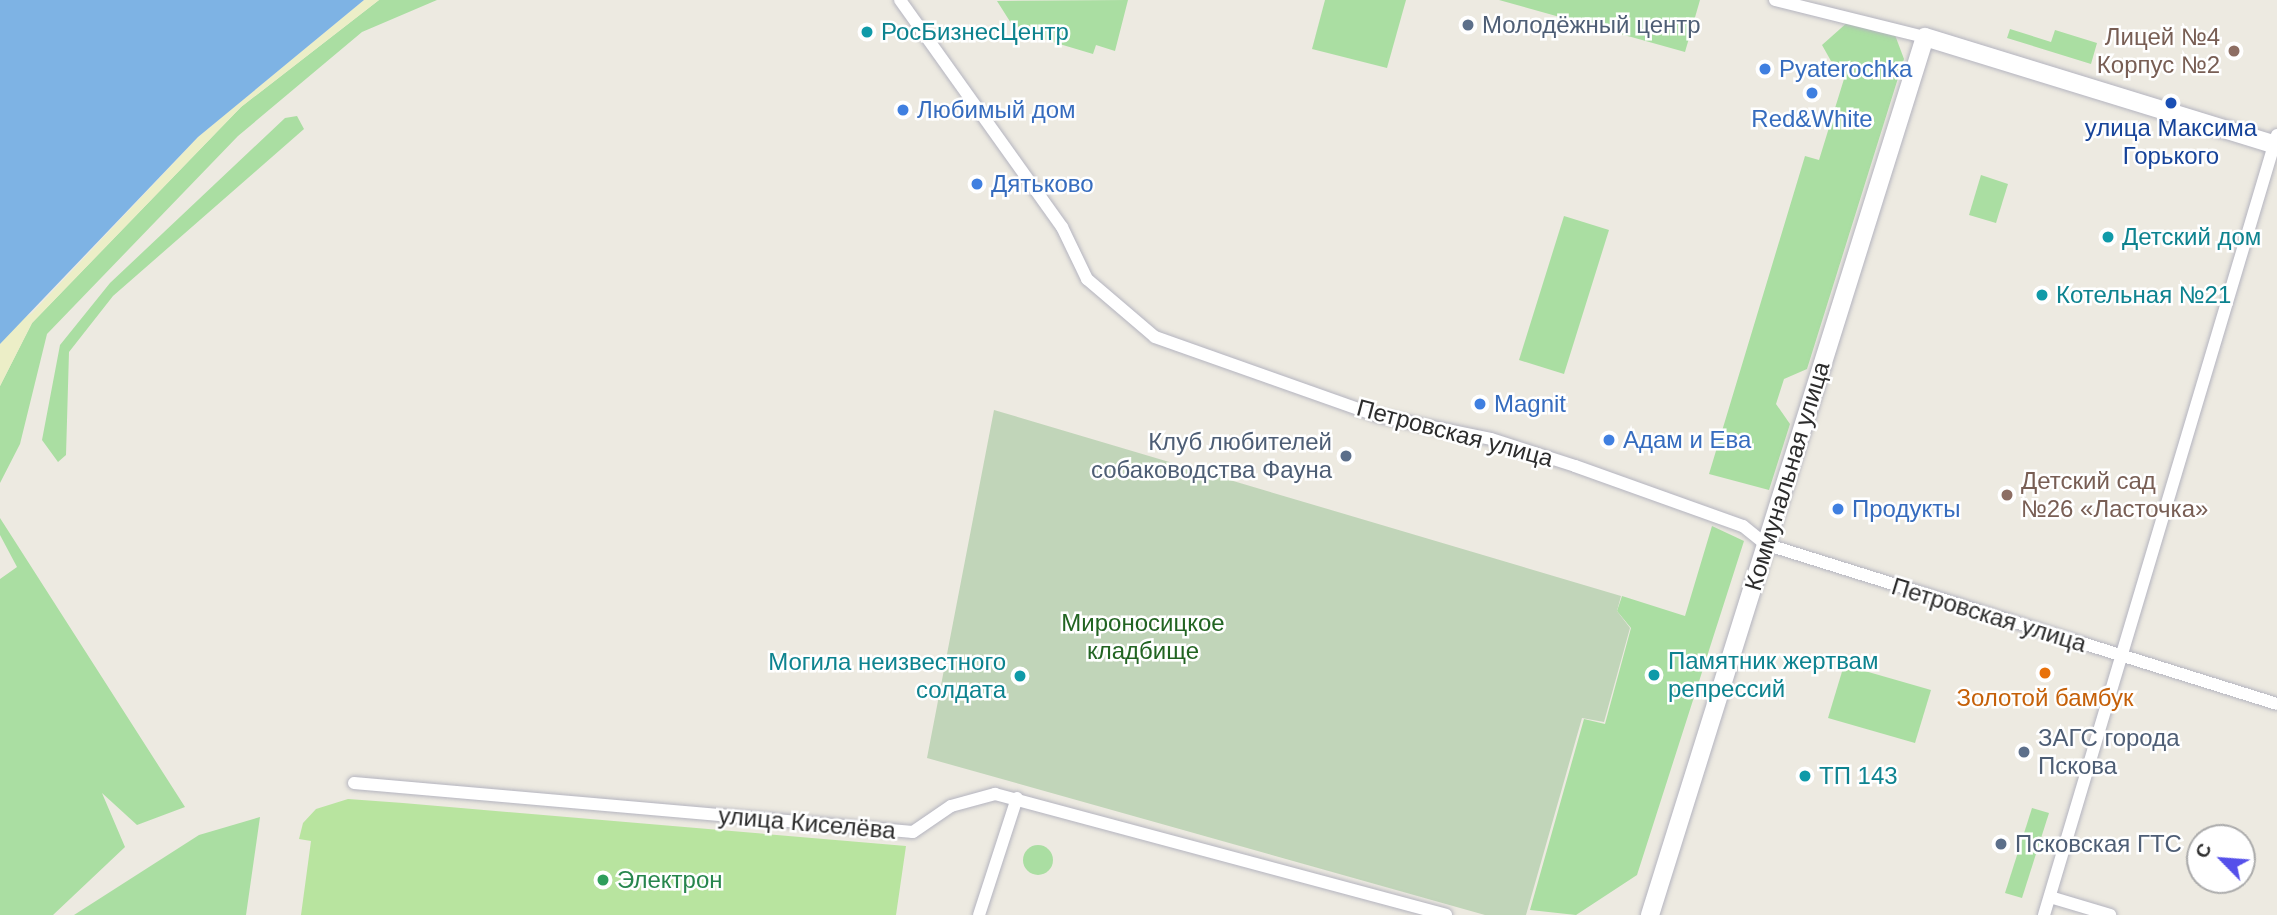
<!DOCTYPE html>
<meta charset="utf-8">
<style>
body{margin:0}
#map{position:relative;width:2277px;height:915px;overflow:hidden;background:#edeae1;font-family:Arial,sans-serif}
div>[style]{position:absolute}
.green>*{inset:0;background:#aadea2}
.round{border-radius:50%}
.sand>*{inset:0;background:#eceec7}
.cemetery>*{inset:0;background:#c1d5b9}
.pitch>*{inset:0;background:#b8e49f}
.water>*{inset:0;background:#7eb3e4}
.roads{filter:drop-shadow(0 0 2px #b4b4bf) drop-shadow(0 0 2px #b4b4bf)}
.street>*{height:12px;margin:-6px;padding:0 6px;transform-origin:6px;border-radius:6px;background:#fff}
.secondary>*{height:18px;margin:-9px;padding:0 9px;transform-origin:9px;border-radius:9px;background:#fff}
.dots>*{width:19px;height:19px;translate:-50% -50%;box-sizing:border-box;border:4px solid #fff;border-radius:50%}
span{translate:-50% -50%;white-space:nowrap;text-align:center;line-height:1.15;-webkit-text-stroke:5px #fff;paint-order:stroke}
.service-label{font-size:24px;color:#4e5e75}
.left{translate:0 -50%;text-align:left}
.right{translate:-100% -50%;text-align:right}
.culture-label{font-size:24px;color:#0d838f}
.education-label{font-size:24px;color:#785e54}
.shop-label{font-size:24px;color:#366cbe}
.transit-label{font-size:24px;color:#164399}
.street-label{font-size:24px;color:#2d2d2d}
.park-label{font-size:24px;color:#226422}
.food-label{font-size:24px;color:#c56008}
.leisure-label{font-size:24px;color:#27864d}
.north{position:absolute;left:2186px;top:824px;width:70px;height:70px;box-sizing:border-box;background:#fff;border:2px solid #ababab;border-radius:50%;rotate:295deg;font-size:19px;font-weight:700;line-height:28px;text-align:center;color:#2d2d2d}
.north::after{content:'';display:block;margin:auto;width:24px;height:32px;background:#5550ea;clip-path:polygon(50% 0,100% 100%,50% 72%,0 100%)}
</style>
<div id="map">
<div class="green">
<i style="clip-path:polygon(379px 0,437px 0,362px 32px,238px 136px,47px 334px,20px 444px,0 483px,0 386px,32px 323px,241px 107px)"></i>
<i style="clip-path:polygon(1128px 0,1115px 51px,1096px 45px,1093px 54px,1016px 31px,997px 1px)"></i>
<i style="clip-path:polygon(1325px 0,1406px 0,1387px 68px,1312px 49px)"></i>
<i style="clip-path:polygon(1499px 0,1700px 0,1685px 52px)"></i>
<i style="clip-path:polygon(1849px 21px,1895px 35px,1904px 59px,1807px 369px,1784px 379px,1776px 404px,1790px 424px,1769px 490px,1709px 474px,1805px 156px,1819px 160px,1848px 66px,1831px 61px,1822px 45px)"></i>
<i style="clip-path:polygon(2010px 29px,2051px 42px,2055px 30px,2097px 43px,2091px 64px,2007px 38px)"></i>
<i style="clip-path:polygon(297px 116px,304px 129px,113px 296px,69px 352px,66px 455px,58px 462px,42px 440px,60px 345px,110px 283px,285px 118px)"></i>
<i style="clip-path:polygon(1981px 175px,2008px 184px,1996px 223px,1969px 215px)"></i>
<i style="clip-path:polygon(1564px 216px,1609px 230px,1564px 374px,1519px 360px)"></i>
<i style="clip-path:polygon(0 518px,185px 807px,137px 825px,102px 793px,125px 847px,53px 915px,0 915px,0 579px,17px 567px,0 535px)"></i>
<i style="clip-path:polygon(1712px 526px,1744px 541px,1637px 875px,1576px 915px,1530px 910px,1584px 719px,1605px 724px,1631px 628px,1617px 611px,1622px 596px,1685px 616px)"></i>
<i style="clip-path:polygon(1844px 665px,1931px 690px,1915px 743px,1828px 718px)"></i>
<i style="clip-path:polygon(2032px 808px,2049px 813px,2022px 898px,2005px 893px)"></i>
<i style="clip-path:polygon(260px 817px,246px 915px,74px 915px,199px 835px)"></i>
<i class="round" style="left:1023px;top:845px;width:30px;height:30px"></i>
</div>
<div class="sand">
<i style="clip-path:polygon(364px 0,379px 0,241px 107px,32px 323px,0 386px,0 344px,12px 325px,32px 313px,198px 137px)"></i>
</div>
<div class="cemetery">
<i style="clip-path:polygon(994px 410px,1621px 596px,1617px 611px,1630px 628px,1604px 722px,1582px 718px,1526px 915px,1485px 915px,927px 758px)"></i>
</div>
<div class="pitch">
<i style="clip-path:polygon(348px 799px,403px 803px,906px 846px,896px 915px,301px 915px,311px 841px,299px 839px,303px 823px,316px 809px)"></i>
</div>
<div class="water">
<i style="clip-path:polygon(0 0,364px 0,198px 137px,0 344px)"></i>
</div>
<div class="roads">
<div class="street">
<i style="left:900px;top:0;width:279px;rotate:54.5deg"></i>
<i style="left:1062px;top:227px;width:58px;rotate:64.3deg"></i>
<i style="left:1087px;top:279px;width:89px;rotate:40.5deg"></i>
<i style="left:1155px;top:337px;width:237px;rotate:19.5deg"></i>
<i style="left:1378px;top:416px;width:115px;rotate:11.5deg"></i>
<i style="left:1491px;top:439px;width:88px;rotate:17.8deg"></i>
<i style="left:1575px;top:466px;width:178px;rotate:19.7deg"></i>
<i style="left:1743px;top:526px;width:28px;rotate:39deg"></i>
<i style="left:1765px;top:544px;width:536px;rotate:17.35deg"></i>
<i style="left:1775px;top:0;width:154px;rotate:13.9deg"></i>
<i style="left:354px;top:783px;width:561px;rotate:5.01deg"></i>
<i style="left:913px;top:832px;width:46px;rotate:-34.4deg"></i>
<i style="left:951px;top:806px;width:46px;rotate:-15.3deg"></i>
<i style="left:995px;top:794px;width:467px;rotate:15deg"></i>
<i style="left:2050px;top:897px;width:63px;rotate:16.7deg"></i>
<i style="left:979px;top:915px;width:123px;rotate:-72deg"></i>
<i style="left:2044px;top:915px;width:814px;rotate:-73.37deg"></i>
</div>
<div class="secondary">
<i style="left:1650px;top:915px;width:920px;rotate:-72.61deg"></i>
<i style="left:1925px;top:37px;width:368px;rotate:17.1deg"></i>
</div>
</div>
<div class="dots">
<i style="left:1468px;top:25px;background:#5c6f8a"></i>
<i style="left:867px;top:32px;background:#0f9aa8"></i>
<i style="left:2234px;top:51px;background:#8d6e63"></i>
<i style="left:1765px;top:69px;background:#3f7fe0"></i>
<i style="left:1812px;top:93px;background:#3f7fe0"></i>
<i style="left:2171px;top:103px;background:#1a4fb4"></i>
<i style="left:903px;top:110px;background:#3f7fe0"></i>
<i style="left:977px;top:184px;background:#3f7fe0"></i>
<i style="left:2108px;top:237px;background:#0f9aa8"></i>
<i style="left:2042px;top:295px;background:#0f9aa8"></i>
<i style="left:1480px;top:404px;background:#3f7fe0"></i>
<i style="left:1609px;top:440px;background:#3f7fe0"></i>
<i style="left:1346px;top:456px;background:#5c6f8a"></i>
<i style="left:2007px;top:495px;background:#8d6e63"></i>
<i style="left:1838px;top:509px;background:#3f7fe0"></i>
<i style="left:2045px;top:673px;background:#e8710a"></i>
<i style="left:1654px;top:675px;background:#0f9aa8"></i>
<i style="left:1020px;top:676px;background:#0f9aa8"></i>
<i style="left:2024px;top:752px;background:#5c6f8a"></i>
<i style="left:1805px;top:776px;background:#0f9aa8"></i>
<i style="left:2001px;top:844px;background:#5c6f8a"></i>
<i style="left:603px;top:880px;background:#2e9e5b"></i>
</div>
<div class="service-label">
<span class="left" style="left:1482px;top:25px">Молодёжный центр</span>
<span class="right" style="left:1332px;top:456px">Клуб любителей<br>собаководства Фауна</span>
<span class="left" style="left:2038px;top:752px">ЗАГС города<br>Пскова</span>
<span class="left" style="left:2015px;top:844px">Псковская ГТС</span>
</div>
<div class="culture-label">
<span class="left" style="left:881px;top:32px">РосБизнесЦентр</span>
<span class="left" style="left:2122px;top:237px">Детский дом</span>
<span class="left" style="left:2056px;top:295px">Котельная №21</span>
<span class="left" style="left:1668px;top:675px">Памятник жертвам<br>репрессий</span>
<span class="right" style="left:1006px;top:676px">Могила неизвестного<br>солдата</span>
<span class="left" style="left:1819px;top:776px">ТП 143</span>
</div>
<div class="education-label">
<span class="right" style="left:2220px;top:51px">Лицей №4<br>Корпус №2</span>
<span class="left" style="left:2021px;top:495px">Детский сад<br>№26 «Ласточка»</span>
</div>
<div class="shop-label">
<span class="left" style="left:1779px;top:69px">Pyaterochka</span>
<span class="left" style="left:917px;top:110px">Любимый дом</span>
<span style="left:1812px;top:119px">Red&amp;White</span>
<span class="left" style="left:991px;top:184px">Дятьково</span>
<span class="left" style="left:1494px;top:404px">Magnit</span>
<span class="left" style="left:1623px;top:440px">Адам и Ева</span>
<span class="left" style="left:1852px;top:509px">Продукты</span>
</div>
<div class="transit-label">
<span style="left:2171px;top:142px">улица Максима<br>Горького</span>
</div>
<div class="street-label">
<span style="left:1455px;top:433px;rotate:15deg">Петровская улица</span>
<span style="left:1787px;top:476px;rotate:-73deg">Коммунальная улица</span>
<span style="left:1989px;top:615px;rotate:17deg">Петровская улица</span>
<span style="left:807px;top:823px;rotate:5deg">улица Киселёва</span>
</div>
<div class="park-label">
<span style="left:1143px;top:637px">Мироносицкое<br>кладбище</span>
</div>
<div class="food-label">
<span style="left:2045px;top:698px">Золотой бамбук</span>
</div>
<div class="leisure-label">
<span class="left" style="left:617px;top:880px">Электрон</span>
</div>
<div class="north">С</div>
</div>
